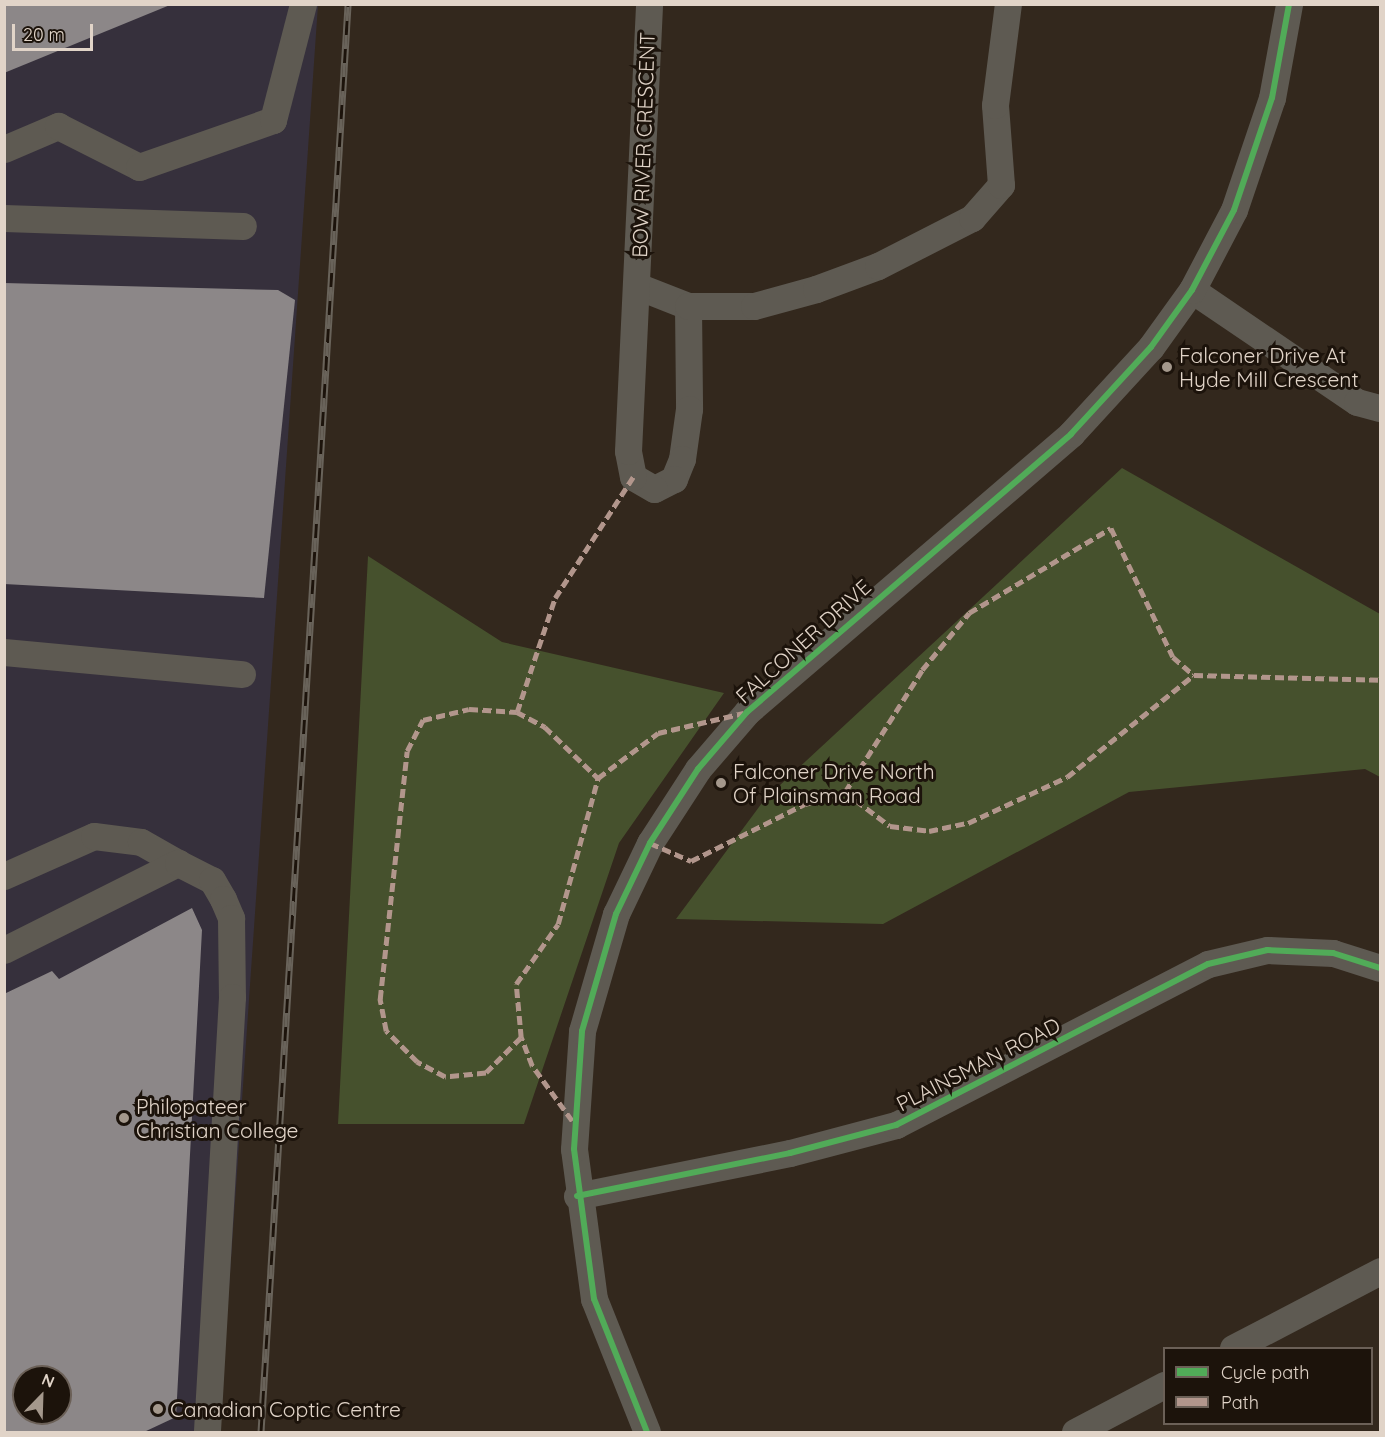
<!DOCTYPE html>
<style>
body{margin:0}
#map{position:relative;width:1385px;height:1437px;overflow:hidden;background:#33281d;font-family:Quicksand,sans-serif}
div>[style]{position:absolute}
.industrial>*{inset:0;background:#36303c}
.green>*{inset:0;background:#46512d}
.building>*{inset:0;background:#8c8788}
.minor>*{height:27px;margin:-13.5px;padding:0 13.5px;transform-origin:13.5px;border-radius:13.5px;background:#5e5a52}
.rail>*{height:7px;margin-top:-3.5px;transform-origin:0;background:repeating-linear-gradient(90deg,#1c130b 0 14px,#69635a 0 28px);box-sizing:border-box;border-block:2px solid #69635a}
.quiet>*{height:4.5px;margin-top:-2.25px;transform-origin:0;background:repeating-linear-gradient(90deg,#b2968c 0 9px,transparent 0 13.5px)}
.cycleway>*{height:6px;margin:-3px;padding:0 3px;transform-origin:3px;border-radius:3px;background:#51ab58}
.dots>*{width:16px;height:16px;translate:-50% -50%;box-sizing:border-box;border:3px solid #1c130b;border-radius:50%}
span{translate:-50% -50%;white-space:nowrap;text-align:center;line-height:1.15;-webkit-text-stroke:6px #1c130b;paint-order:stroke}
.street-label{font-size:21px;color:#e1d4c8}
.poi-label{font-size:21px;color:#e1d4c8}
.left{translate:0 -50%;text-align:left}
.frame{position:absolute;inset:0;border:6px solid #e1d4c8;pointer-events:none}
.legend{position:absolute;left:1163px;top:1347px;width:210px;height:78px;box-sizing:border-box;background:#1c130b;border:2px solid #6b6057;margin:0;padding:8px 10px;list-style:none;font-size:18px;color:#e1d4c8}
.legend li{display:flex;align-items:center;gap:12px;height:30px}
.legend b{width:30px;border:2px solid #6b6057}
.north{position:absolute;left:12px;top:1365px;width:60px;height:60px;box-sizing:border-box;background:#1c130b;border:2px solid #6b6057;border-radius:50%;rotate:23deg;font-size:16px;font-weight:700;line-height:24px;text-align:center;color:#e1d4c8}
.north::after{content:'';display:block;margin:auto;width:21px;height:27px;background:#a4988c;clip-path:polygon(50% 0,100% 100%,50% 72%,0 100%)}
.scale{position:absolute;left:12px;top:24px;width:81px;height:27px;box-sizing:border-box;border:3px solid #e1d4c8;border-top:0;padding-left:8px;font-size:18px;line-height:21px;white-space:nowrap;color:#e1d4c8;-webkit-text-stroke:4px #1c130b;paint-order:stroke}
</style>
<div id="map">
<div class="industrial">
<i style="clip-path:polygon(evenodd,5px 5px,318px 5px,219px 1432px,5px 1432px,5px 5px,24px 1377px,60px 1377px,60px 1413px,24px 1413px,24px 1377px)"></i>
</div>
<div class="green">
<i style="clip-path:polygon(1122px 468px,1380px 614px,1380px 777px,1365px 769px,1129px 792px,883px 924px,676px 919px,765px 799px)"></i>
<i style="clip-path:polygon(368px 556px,502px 642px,724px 693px,619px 843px,524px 1124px,338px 1124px)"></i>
</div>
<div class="building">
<i style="clip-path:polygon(4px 5px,170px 5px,4px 73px)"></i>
<i style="clip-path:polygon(4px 283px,278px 290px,295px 300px,264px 598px,4px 584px)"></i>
<i style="clip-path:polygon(evenodd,192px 908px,202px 930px,176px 1417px,144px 1432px,4px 1432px,4px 994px,52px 971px,59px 979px,192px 908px,24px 1377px,60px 1377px,60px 1413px,24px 1413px,24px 1377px)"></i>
</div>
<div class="minor">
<i style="left:4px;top:149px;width:59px;rotate:-23.1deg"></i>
<i style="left:58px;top:126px;width:91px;rotate:26.8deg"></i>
<i style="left:139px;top:167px;width:142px;rotate:-19.3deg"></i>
<i style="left:273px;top:120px;width:120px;rotate:-75.5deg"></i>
<i style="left:4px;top:218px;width:239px;rotate:1.9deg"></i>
<i style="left:637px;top:286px;width:55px;rotate:21.4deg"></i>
<i style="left:688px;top:306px;width:103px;rotate:89.4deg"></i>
<i style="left:689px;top:409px;width:50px;rotate:98deg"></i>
<i style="left:682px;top:459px;width:22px;rotate:112deg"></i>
<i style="left:674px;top:479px;width:22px;rotate:153deg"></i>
<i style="left:654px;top:489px;width:24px;rotate:-150deg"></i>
<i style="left:633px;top:477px;width:26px;rotate:-101deg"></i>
<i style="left:628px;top:451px;width:447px;rotate:-87.3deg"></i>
<i style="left:1192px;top:290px;width:199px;rotate:34.2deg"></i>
<i style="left:1357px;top:402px;width:24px;rotate:15deg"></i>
<i style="left:688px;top:306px;width:66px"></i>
<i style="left:754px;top:306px;width:64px;rotate:-15.3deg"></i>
<i style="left:816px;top:289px;width:66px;rotate:-20.4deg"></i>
<i style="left:878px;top:266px;width:106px;rotate:-27.1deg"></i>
<i style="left:972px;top:218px;width:44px;rotate:-48.7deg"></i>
<i style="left:1001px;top:185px;width:80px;rotate:-94.3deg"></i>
<i style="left:995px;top:105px;width:102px;rotate:-82.7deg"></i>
<i style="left:4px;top:652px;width:239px;rotate:5.3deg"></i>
<i style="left:4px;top:876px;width:98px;rotate:-24deg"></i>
<i style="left:94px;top:836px;width:47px;rotate:7.3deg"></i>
<i style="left:141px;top:842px;width:43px;rotate:29.6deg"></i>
<i style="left:4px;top:950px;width:195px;rotate:-26.6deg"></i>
<i style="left:178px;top:863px;width:38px;rotate:27deg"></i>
<i style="left:212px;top:880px;width:22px;rotate:60deg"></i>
<i style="left:223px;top:899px;width:21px;rotate:67deg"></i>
<i style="left:231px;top:918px;width:79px;rotate:89.3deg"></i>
<i style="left:232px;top:997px;width:436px;rotate:93.3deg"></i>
<i style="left:577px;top:1196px;width:217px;rotate:-11.4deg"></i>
<i style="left:790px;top:1153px;width:110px;rotate:-14.8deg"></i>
<i style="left:896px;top:1125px;width:351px;rotate:-27.3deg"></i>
<i style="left:1208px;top:964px;width:61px;rotate:-13.3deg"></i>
<i style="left:1267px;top:950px;width:66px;rotate:2.6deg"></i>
<i style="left:1333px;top:953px;width:49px;rotate:17.7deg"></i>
<i style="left:1233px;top:1348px;width:166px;rotate:-27.6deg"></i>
<i style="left:647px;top:1432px;width:143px;rotate:-111.7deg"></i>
<i style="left:594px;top:1299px;width:151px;rotate:-97.6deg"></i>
<i style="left:574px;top:1149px;width:118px;rotate:-86.1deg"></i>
<i style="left:582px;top:1031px;width:122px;rotate:-73.8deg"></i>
<i style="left:616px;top:914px;width:79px;rotate:-64.4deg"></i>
<i style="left:650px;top:843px;width:88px;rotate:-57deg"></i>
<i style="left:698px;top:769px;width:75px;rotate:-49.3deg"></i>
<i style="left:747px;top:712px;width:427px;rotate:-40.6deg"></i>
<i style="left:1071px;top:434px;width:118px;rotate:-47.4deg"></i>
<i style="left:1151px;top:347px;width:70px;rotate:-54.3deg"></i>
<i style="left:1192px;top:290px;width:90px;rotate:-62.3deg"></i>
<i style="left:1234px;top:210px;width:118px;rotate:-71.3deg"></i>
<i style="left:1272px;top:98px;width:96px;rotate:-79.7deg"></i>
<i style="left:1075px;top:1432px;width:101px;rotate:-27.8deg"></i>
</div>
<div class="rail">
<i style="left:261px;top:1432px;width:1431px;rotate:-86.51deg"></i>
</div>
<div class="quiet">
<i style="left:517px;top:712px;width:120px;rotate:-71.6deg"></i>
<i style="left:555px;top:598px;width:144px;rotate:-57.2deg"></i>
<i style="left:845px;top:792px;width:56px;rotate:37.1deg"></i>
<i style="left:890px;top:826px;width:39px;rotate:7deg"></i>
<i style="left:929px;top:831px;width:40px;rotate:-12deg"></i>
<i style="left:968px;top:823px;width:109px;rotate:-24.9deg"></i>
<i style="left:1067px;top:777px;width:163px;rotate:-38.8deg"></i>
<i style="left:650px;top:843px;width:45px;rotate:23.7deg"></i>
<i style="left:691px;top:861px;width:127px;rotate:-26.6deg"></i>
<i style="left:805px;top:804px;width:42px;rotate:-16.7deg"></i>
<i style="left:845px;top:792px;width:144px;rotate:-57.7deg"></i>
<i style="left:922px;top:670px;width:74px;rotate:-50.5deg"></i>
<i style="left:969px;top:613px;width:165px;rotate:-30.9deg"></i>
<i style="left:1111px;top:528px;width:143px;rotate:64.3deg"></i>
<i style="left:1173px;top:657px;width:28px;rotate:41deg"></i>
<i style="left:1194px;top:675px;width:186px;rotate:1.5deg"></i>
<i style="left:521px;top:1038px;width:49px;rotate:135deg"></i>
<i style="left:486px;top:1073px;width:41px;rotate:174.4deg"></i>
<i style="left:445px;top:1077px;width:32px;rotate:-152deg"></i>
<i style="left:417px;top:1062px;width:44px;rotate:-135deg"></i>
<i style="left:386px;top:1031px;width:33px;rotate:-101deg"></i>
<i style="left:380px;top:999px;width:249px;rotate:-83.8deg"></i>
<i style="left:407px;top:751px;width:35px;rotate:-63deg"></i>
<i style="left:423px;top:720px;width:47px;rotate:-13.4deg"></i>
<i style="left:469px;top:709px;width:48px;rotate:3.6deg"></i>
<i style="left:517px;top:712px;width:32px;rotate:28deg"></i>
<i style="left:545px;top:727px;width:74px;rotate:43.9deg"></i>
<i style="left:572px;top:1121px;width:68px;rotate:-126deg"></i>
<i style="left:532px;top:1066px;width:30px;rotate:-111deg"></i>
<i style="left:521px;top:1038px;width:54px;rotate:-95.3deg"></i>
<i style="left:516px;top:984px;width:73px;rotate:-55deg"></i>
<i style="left:558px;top:924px;width:151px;rotate:-74.7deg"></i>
<i style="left:598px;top:778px;width:75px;rotate:-36.9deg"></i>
<i style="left:658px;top:733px;width:88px;rotate:-13.1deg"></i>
</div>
<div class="cycleway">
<i style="left:577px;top:1196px;width:217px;rotate:-11.4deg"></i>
<i style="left:790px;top:1153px;width:110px;rotate:-14.8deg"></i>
<i style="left:896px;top:1125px;width:351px;rotate:-27.3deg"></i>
<i style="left:1208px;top:964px;width:61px;rotate:-13.3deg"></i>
<i style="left:1267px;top:950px;width:66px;rotate:2.6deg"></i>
<i style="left:1333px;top:953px;width:49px;rotate:17.7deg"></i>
<i style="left:647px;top:1432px;width:143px;rotate:-111.7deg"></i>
<i style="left:594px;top:1299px;width:151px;rotate:-97.6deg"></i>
<i style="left:574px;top:1149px;width:118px;rotate:-86.1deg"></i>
<i style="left:582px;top:1031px;width:122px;rotate:-73.8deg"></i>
<i style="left:616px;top:914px;width:79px;rotate:-64.4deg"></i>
<i style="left:650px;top:843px;width:88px;rotate:-57deg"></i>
<i style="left:698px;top:769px;width:75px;rotate:-49.3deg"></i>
<i style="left:747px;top:712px;width:427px;rotate:-40.6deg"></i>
<i style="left:1071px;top:434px;width:118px;rotate:-47.4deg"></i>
<i style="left:1151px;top:347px;width:70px;rotate:-54.3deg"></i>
<i style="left:1192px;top:290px;width:90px;rotate:-62.3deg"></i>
<i style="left:1234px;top:210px;width:118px;rotate:-71.3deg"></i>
<i style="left:1272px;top:98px;width:96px;rotate:-79.7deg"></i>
</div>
<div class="dots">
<i style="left:1167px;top:367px;background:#a4988c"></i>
<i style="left:721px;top:783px;background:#a4988c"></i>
<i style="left:124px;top:1118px;background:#a4988c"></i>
<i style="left:158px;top:1409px;background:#a4988c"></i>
</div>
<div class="street-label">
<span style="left:643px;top:145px;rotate:-88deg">BOW RIVER CRESCENT</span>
<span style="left:803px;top:641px;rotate:-42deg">FALCONER DRIVE</span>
<span style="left:978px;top:1064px;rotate:-27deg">PLAINSMAN ROAD</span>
</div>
<div class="poi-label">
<span class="left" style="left:1179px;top:367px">Falconer Drive At<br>Hyde Mill Crescent</span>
<span class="left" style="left:733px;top:783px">Falconer Drive North<br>Of Plainsman Road</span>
<span class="left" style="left:136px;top:1118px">Philopateer<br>Christian College</span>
<span class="left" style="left:170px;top:1409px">Canadian Coptic Centre</span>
</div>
<div class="frame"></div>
<ul class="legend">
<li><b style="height:8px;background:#51ab58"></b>Cycle path</li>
<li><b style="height:8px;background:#b2968c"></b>Path</li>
</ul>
<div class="north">N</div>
<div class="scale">20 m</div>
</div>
